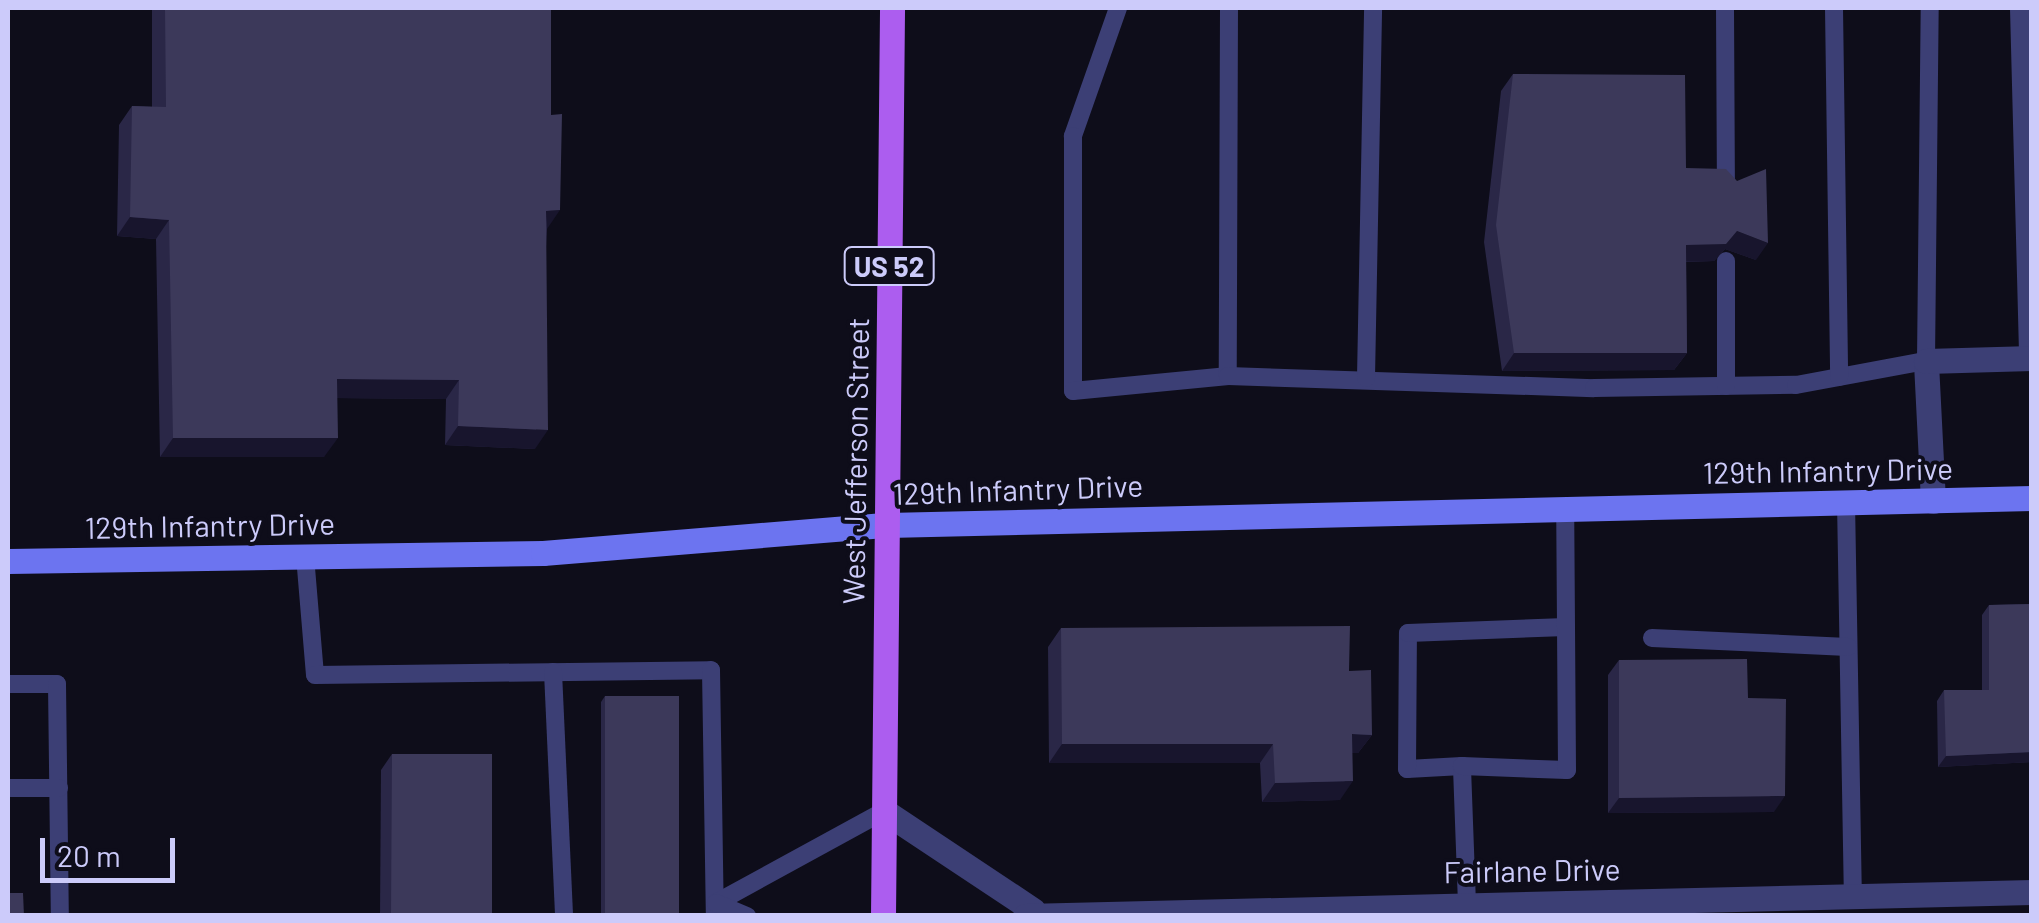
<!DOCTYPE html>
<style>
body{margin:0}
#map{position:relative;width:2039px;height:923px;overflow:hidden;background:#0e0d1a;font-family:Barlow,sans-serif}
div>[style]{position:absolute}
.lane>*{height:18px;margin:-9px;padding:0 9px;transform-origin:9px;border-radius:9px;background:#3c3f75}
.street>*{height:25px;margin:-12.5px;padding:0 12.5px;transform-origin:12.5px;border-radius:12.5px;background:#3c3f75}
.secondary>*{height:25px;margin:-12.5px;padding:0 12.5px;transform-origin:12.5px;border-radius:12.5px;background:#6c74f0}
.primary>*{height:25px;margin:-12.5px;padding:0 12.5px;transform-origin:12.5px;border-radius:12.5px;background:#ac5def}
.wall>*{inset:0;background:#2a2747}
.shaded-wall>*{inset:0;background:#18152d}
.building>*{inset:0;background:#3c395a}
span{translate:-50% -50%;white-space:nowrap;text-align:center;line-height:1.15;-webkit-text-stroke:8px #0e0d1a;paint-order:stroke}
.shield-label span{padding:2px 8px;background:#0e0d1a;border:2px solid;border-radius:8px;-webkit-text-stroke-width:0}
.shield-label{font-size:28px;color:#cccbfa;font-weight:700}
.street-label{font-size:30px;color:#cccbfa}
.frame{position:absolute;inset:0;border:10px solid #cccbfa;pointer-events:none}
.scale{position:absolute;left:40px;top:838px;width:135px;height:45px;box-sizing:border-box;border:5px solid #cccbfa;border-top:0;padding-left:12px;font-size:30px;line-height:35px;white-space:nowrap;color:#cccbfa;-webkit-text-stroke:8px #0e0d1a;paint-order:stroke}
</style>
<div id="map">
<div class="lane">
<i style="left:1118px;top:8px;width:136px;rotate:109.4deg"></i>
<i style="left:1073px;top:136px;width:255px;rotate:90deg"></i>
<i style="left:1073px;top:391px;width:156px;rotate:-5.5deg"></i>
<i style="left:1229px;top:8px;width:368px;rotate:90.2deg"></i>
<i style="left:1228px;top:376px;width:366px;rotate:1.9deg"></i>
<i style="left:1594px;top:388px;width:202px;rotate:-0.9deg"></i>
<i style="left:1796px;top:385px;width:132px;rotate:-10.5deg"></i>
<i style="left:1926px;top:361px;width:353px;rotate:-89.4deg"></i>
<i style="left:1725px;top:8px;width:178px;rotate:89.7deg"></i>
<i style="left:1834px;top:8px;width:369px;rotate:89.2deg"></i>
<i style="left:1726px;top:261px;width:125px;rotate:90deg"></i>
<i style="left:1366px;top:378px;width:370px;rotate:-88.9deg"></i>
<i style="left:1846px;top:502px;width:395px;rotate:89deg"></i>
<i style="left:305px;top:556px;width:119px;rotate:85.2deg"></i>
<i style="left:315px;top:675px;width:396px;rotate:-0.7deg"></i>
<i style="left:711px;top:670px;width:246px;rotate:89.1deg"></i>
<i style="left:1652px;top:638px;width:196px;rotate:2.6deg"></i>
<i style="left:553px;top:672px;width:244px;rotate:87.4deg"></i>
<i style="left:8px;top:684px;width:49px"></i>
<i style="left:57px;top:684px;width:232px;rotate:89.3deg"></i>
<i style="left:1462px;top:766px;width:55px;rotate:176.9deg"></i>
<i style="left:1407px;top:769px;width:136px;rotate:-89.6deg"></i>
<i style="left:1408px;top:633px;width:158px;rotate:-2.2deg"></i>
<i style="left:8px;top:788px;width:51px"></i>
<i style="left:716px;top:903px;width:192px;rotate:-28.7deg"></i>
<i style="left:716px;top:903px;width:34px;rotate:23deg"></i>
<i style="left:1467px;top:904px;width:138px;rotate:-92.1deg"></i>
<i style="left:1462px;top:766px;width:105px;rotate:2.2deg"></i>
<i style="left:1567px;top:770px;width:261px;rotate:-90.4deg"></i>
</div>
<div class="street">
<i style="left:2022px;top:8px;width:350px;rotate:88.5deg"></i>
<i style="left:1933px;top:501px;width:140px;rotate:-92.9deg"></i>
<i style="left:1926px;top:361px;width:106px;rotate:-1.6deg"></i>
<i style="left:884px;top:811px;width:179px;rotate:33.6deg"></i>
<i style="left:1025px;top:916px;width:1007px;rotate:-1.37deg"></i>
</div>
<div class="secondary">
<i style="left:8px;top:561px;width:535px;rotate:-0.86deg"></i>
<i style="left:543px;top:553px;width:345px;rotate:-4.7deg"></i>
<i style="left:887px;top:525px;width:1145px;rotate:-1.35deg"></i>
</div>
<div class="primary">
<i style="left:883px;top:916px;width:908px;rotate:-89.43deg"></i>
</div>
<div class="wall">
<i style="clip-path:polygon(152px 8px,551px 8px,547px 229px,535px 449px,445px 445px,446px 399px,337px 398px,324px 457px,160px 457px,156px 239px,117px 236px,119px 125px,132px 106px,152px 107px)"></i>
<i style="clip-path:polygon(1513px 74px,1686px 168px,1756px 260px,1725px 249px,1714px 261px,1686px 262px,1687px 353px,1674px 370px,1502px 371px,1484px 242px,1501px 91px)"></i>
<i style="clip-path:polygon(2032px 604px,2032px 762px,1938px 767px,1937px 701px,1944px 690px,1982px 690px,1982px 615px,1989px 605px)"></i>
<i style="clip-path:polygon(1061px 628px,1349px 671px,1372px 735px,1358px 753px,1352px 753px,1340px 800px,1262px 802px,1260px 763px,1049px 763px,1048px 647px)"></i>
<i style="clip-path:polygon(1619px 660px,1748px 698px,1774px 812px,1608px 813px,1608px 675px)"></i>
<i style="clip-path:polygon(605px 696px,679px 916px,601px 916px,601px 702px)"></i>
<i style="clip-path:polygon(392px 754px,492px 916px,380px 916px,381px 770px)"></i>
</div>
<div class="shaded-wall">
<i style="clip-path:polygon(560px 210px,547px 229px,546px 211px)"></i>
<i style="clip-path:polygon(130px 217px,169px 220px,156px 239px,117px 236px)"></i>
<i style="clip-path:polygon(1737px 231px,1768px 243px,1756px 260px,1725px 249px,1714px 261px,1673px 262px,1686px 245px)"></i>
<i style="clip-path:polygon(1514px 353px,1687px 353px,1674px 370px,1502px 371px)"></i>
<i style="clip-path:polygon(337px 379px,459px 380px,446px 399px,324px 398px)"></i>
<i style="clip-path:polygon(458px 426px,548px 430px,535px 449px,445px 445px)"></i>
<i style="clip-path:polygon(173px 438px,338px 438px,324px 457px,160px 457px)"></i>
<i style="clip-path:polygon(1352px 734px,1372px 735px,1358px 753px,1339px 753px)"></i>
<i style="clip-path:polygon(1062px 744px,1273px 744px,1260px 763px,1049px 763px)"></i>
<i style="clip-path:polygon(2032px 752px,2032px 762px,1938px 767px,1946px 756px)"></i>
<i style="clip-path:polygon(1353px 781px,1340px 800px,1262px 802px,1275px 783px)"></i>
<i style="clip-path:polygon(1785px 796px,1774px 812px,1608px 813px,1619px 798px)"></i>
</div>
<div class="building">
<i style="clip-path:polygon(165px 8px,551px 8px,551px 115px,562px 114px,560px 210px,546px 211px,548px 430px,458px 426px,459px 380px,337px 379px,338px 438px,173px 438px,169px 220px,130px 217px,132px 106px,166px 107px)"></i>
<i style="clip-path:polygon(1513px 74px,1685px 75px,1686px 168px,1726px 169px,1737px 181px,1766px 169px,1768px 243px,1737px 231px,1726px 244px,1686px 245px,1687px 353px,1514px 353px,1496px 225px)"></i>
<i style="clip-path:polygon(2032px 604px,2032px 752px,1946px 756px,1944px 690px,1989px 690px,1989px 605px)"></i>
<i style="clip-path:polygon(1350px 626px,1349px 671px,1371px 670px,1372px 735px,1352px 734px,1353px 781px,1275px 783px,1273px 744px,1062px 744px,1061px 628px)"></i>
<i style="clip-path:polygon(1747px 659px,1748px 698px,1786px 699px,1785px 796px,1619px 798px,1619px 660px)"></i>
<i style="clip-path:polygon(605px 696px,679px 696px,679px 916px,605px 916px)"></i>
<i style="clip-path:polygon(392px 754px,492px 754px,492px 916px,391px 916px)"></i>
<i style="clip-path:polygon(8px 893px,23px 893px,24px 916px,8px 916px)"></i>
</div>
<div class="shield-label">
<span style="left:889px;top:266px">US 52</span>
</div>
<div class="street-label">
<span style="left:855px;top:461px;rotate:-89deg">West Jefferson Street</span>
<span style="left:1828px;top:470px;rotate:-1deg">129th Infantry Drive</span>
<span style="left:1018px;top:489px;rotate:-2deg">129th Infantry Drive</span>
<span style="left:210px;top:525px;rotate:-1deg">129th Infantry Drive</span>
<span style="left:1532px;top:870px;rotate:-1deg">Fairlane Drive</span>
</div>
<div class="frame"></div>
<div class="scale">20 m</div>
</div>
